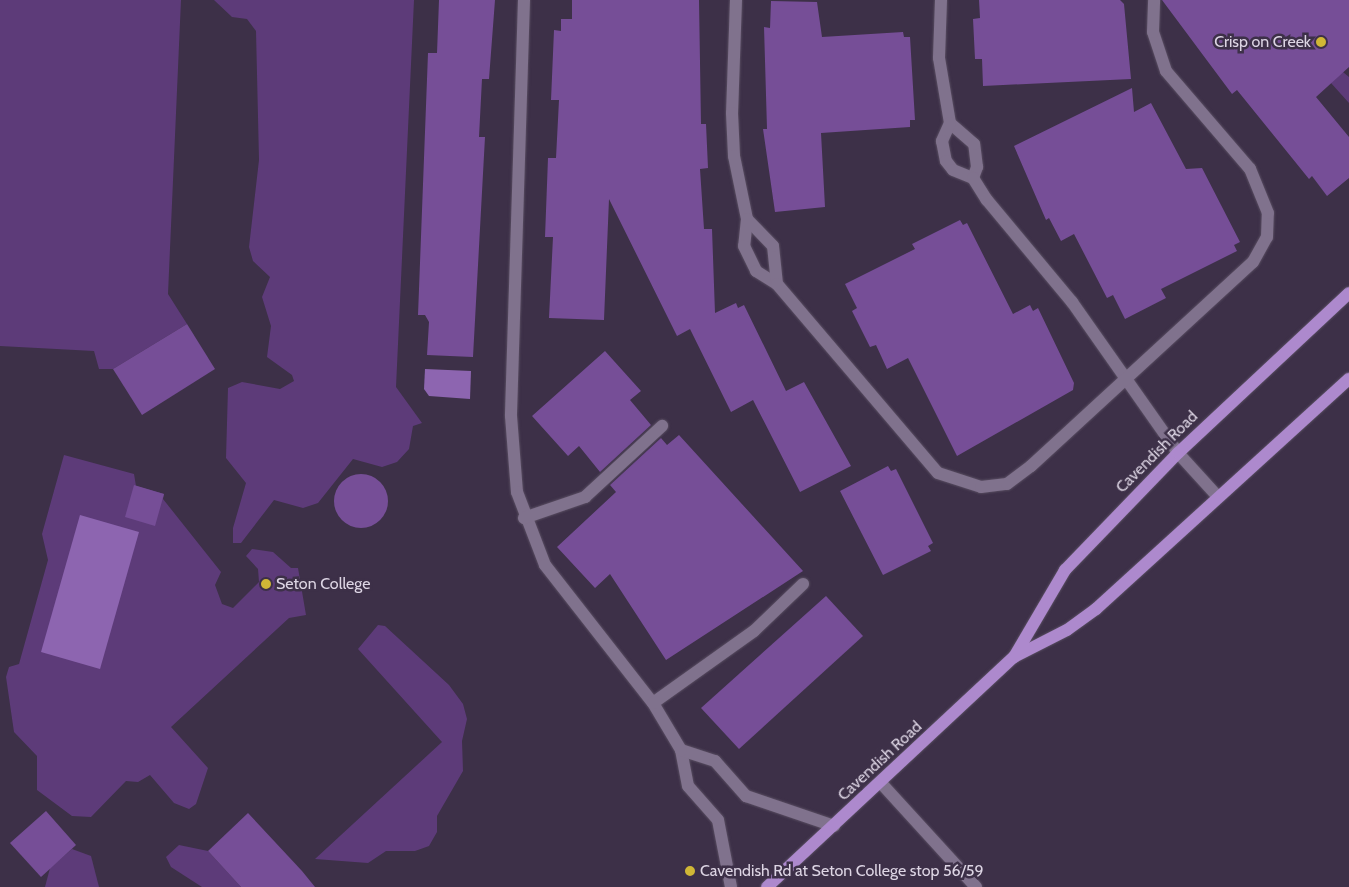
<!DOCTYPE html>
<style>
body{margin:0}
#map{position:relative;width:1349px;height:887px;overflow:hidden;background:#3d3048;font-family:Cabin,sans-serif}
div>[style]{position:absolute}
.green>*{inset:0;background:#5d3b79}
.water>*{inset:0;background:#8d65b0}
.building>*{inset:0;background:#764e97}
.round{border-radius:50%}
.roads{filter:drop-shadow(0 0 1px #584d61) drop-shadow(0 0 1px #584d61)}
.lane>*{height:12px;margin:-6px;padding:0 6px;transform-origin:6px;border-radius:6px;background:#80728d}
.street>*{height:12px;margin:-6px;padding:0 6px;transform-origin:6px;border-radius:6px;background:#80728d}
.primary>*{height:12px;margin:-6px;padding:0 6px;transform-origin:6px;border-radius:6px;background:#ad89cd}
.dots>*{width:14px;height:14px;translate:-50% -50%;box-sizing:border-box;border:2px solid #3d3048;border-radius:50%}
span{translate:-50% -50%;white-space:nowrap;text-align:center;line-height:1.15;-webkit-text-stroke:5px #3d3048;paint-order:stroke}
.poi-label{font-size:16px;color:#ddd5e4}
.right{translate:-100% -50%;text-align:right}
.left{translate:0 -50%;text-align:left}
.street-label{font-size:16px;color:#ddd5e4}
</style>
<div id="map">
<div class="green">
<i style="clip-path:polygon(0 0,181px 0,168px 294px,187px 324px,113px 369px,99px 369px,94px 351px,0 346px)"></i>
<i style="clip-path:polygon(214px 0,414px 0,396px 387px,422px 423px,413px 426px,409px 449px,397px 462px,382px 467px,353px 459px,318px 503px,303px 508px,274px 500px,241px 543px,233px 543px,233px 528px,246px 483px,226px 458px,228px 388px,242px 382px,280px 389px,294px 381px,292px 375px,267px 357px,271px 326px,262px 297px,270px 277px,253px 261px,249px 247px,259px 160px,256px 31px,247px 19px,232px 17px)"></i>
<i style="clip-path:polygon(1255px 0,1349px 77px,1349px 103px,1331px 83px)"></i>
<i style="clip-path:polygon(64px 455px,134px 474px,136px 486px,164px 494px,163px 499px,221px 572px,215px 585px,222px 604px,233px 608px,259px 582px,258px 569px,246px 556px,252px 549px,273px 552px,291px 568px,298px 568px,306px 615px,289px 618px,171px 727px,208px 768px,196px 804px,189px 809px,174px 803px,150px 775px,138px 782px,126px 781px,91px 817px,72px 816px,37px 790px,37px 756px,14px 732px,6px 677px,9px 667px,19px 664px,48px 560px,42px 534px)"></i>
<i style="clip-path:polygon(378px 625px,385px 626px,449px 685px,463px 704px,467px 719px,462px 741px,463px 771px,437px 816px,437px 832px,429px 846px,415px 851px,386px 851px,368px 863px,315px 859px,442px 742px,358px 649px)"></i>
<i style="clip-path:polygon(179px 845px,208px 851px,241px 887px,202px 887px,171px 867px,166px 857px)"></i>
<i style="clip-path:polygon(72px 849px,91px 856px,99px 887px,45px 887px,50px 868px)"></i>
</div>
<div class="water">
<i style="clip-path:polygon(425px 369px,471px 371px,470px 399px,429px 396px,424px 389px)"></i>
<i style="clip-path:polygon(80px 515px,139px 532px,100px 669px,41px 652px)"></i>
</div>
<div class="building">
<i style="clip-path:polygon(439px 0,495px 0,489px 79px,482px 79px,479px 137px,485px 137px,473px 357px,427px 355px,429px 322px,425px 315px,418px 315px,428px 53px,437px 53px)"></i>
<i style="clip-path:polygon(572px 0,699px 0,701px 124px,706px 124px,708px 168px,700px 169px,704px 229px,712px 229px,715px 313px,736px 303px,738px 308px,744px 305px,786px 391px,804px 382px,851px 466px,800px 492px,753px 400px,731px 412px,690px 329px,677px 336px,609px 199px,604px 320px,549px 318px,553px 237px,545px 237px,548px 158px,556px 158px,559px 100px,551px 100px,554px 30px,561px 31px,561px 19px,572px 19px)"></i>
<i style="clip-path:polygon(979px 0,1120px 0,1124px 4px,1131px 79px,983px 86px,982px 59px,975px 59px,973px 19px,980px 18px)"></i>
<i style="clip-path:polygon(1162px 0,1349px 0,1349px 67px,1316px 97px,1349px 137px,1349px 178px,1327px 196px,1312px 176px,1309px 179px,1237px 90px,1232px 94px)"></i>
<i style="clip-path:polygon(771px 1px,817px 2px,822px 37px,903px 32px,904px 37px,910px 37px,915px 120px,910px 120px,910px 127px,821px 133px,825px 207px,775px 212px,763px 129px,767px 129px,764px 27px,770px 28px)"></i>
<i style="clip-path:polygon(1132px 88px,1134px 112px,1151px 103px,1186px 169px,1202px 168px,1240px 242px,1234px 245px,1237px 251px,1161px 289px,1166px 298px,1125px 319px,1113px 295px,1107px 298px,1074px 234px,1061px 241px,1049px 218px,1046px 220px,1014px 146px)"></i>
<i style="clip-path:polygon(960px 220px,963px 225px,967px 223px,1013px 314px,1030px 305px,1033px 311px,1038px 308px,1074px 383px,1073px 390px,957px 456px,908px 358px,887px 369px,876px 345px,870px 347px,852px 311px,857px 308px,845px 284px,915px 249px,912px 244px)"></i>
<i style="clip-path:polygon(187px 324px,215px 369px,142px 415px,113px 369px)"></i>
<i style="clip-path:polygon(605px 351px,641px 391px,630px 400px,651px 425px,600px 472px,579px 446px,568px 456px,532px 416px)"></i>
<i style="clip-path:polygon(679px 435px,803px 571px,666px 660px,610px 574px,595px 588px,557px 547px,616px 492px,610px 485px,661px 438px,667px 445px)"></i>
<i style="clip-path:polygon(888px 466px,891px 471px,896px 469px,933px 543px,928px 546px,931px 551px,883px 575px,840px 491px)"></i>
<i class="round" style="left:334px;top:474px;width:54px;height:54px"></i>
<i style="clip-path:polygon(134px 485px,164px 494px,155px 526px,125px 517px)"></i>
<i style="clip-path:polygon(826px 596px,863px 636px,739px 749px,701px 708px)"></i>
<i style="clip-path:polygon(46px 811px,76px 845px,41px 877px,10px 843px)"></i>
<i style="clip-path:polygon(248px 813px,302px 871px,315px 887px,241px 887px,208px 851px)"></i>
</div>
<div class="roads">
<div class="lane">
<i style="left:731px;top:887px;width:68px;rotate:-101deg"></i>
<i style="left:718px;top:820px;width:45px;rotate:-131.4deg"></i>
<i style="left:688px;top:786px;width:37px;rotate:-101deg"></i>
<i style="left:681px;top:750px;width:36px;rotate:18deg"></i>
<i style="left:715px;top:761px;width:47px;rotate:48.5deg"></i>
<i style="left:746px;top:796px;width:93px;rotate:18.8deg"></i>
</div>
<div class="street">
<i style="left:524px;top:0;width:416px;rotate:91.8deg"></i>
<i style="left:511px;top:416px;width:76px;rotate:85.5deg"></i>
<i style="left:517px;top:492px;width:78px;rotate:69deg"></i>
<i style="left:545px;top:565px;width:175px;rotate:52deg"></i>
<i style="left:653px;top:703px;width:55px;rotate:59.2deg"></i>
<i style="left:736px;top:0;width:113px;rotate:92deg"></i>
<i style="left:732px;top:113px;width:43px;rotate:87.3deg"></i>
<i style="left:734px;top:156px;width:64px;rotate:78.3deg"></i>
<i style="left:747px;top:219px;width:27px;rotate:96deg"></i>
<i style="left:744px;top:246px;width:28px;rotate:64deg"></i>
<i style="left:756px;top:271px;width:25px;rotate:32deg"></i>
<i style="left:777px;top:284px;width:38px;rotate:-96deg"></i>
<i style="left:773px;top:246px;width:37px;rotate:-134deg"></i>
<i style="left:941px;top:0;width:58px;rotate:92deg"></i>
<i style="left:939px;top:58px;width:66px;rotate:80.4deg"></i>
<i style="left:973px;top:178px;width:12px;rotate:-70deg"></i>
<i style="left:977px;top:167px;width:23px;rotate:-97deg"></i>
<i style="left:974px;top:144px;width:32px;rotate:-139deg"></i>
<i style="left:950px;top:123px;width:20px;rotate:114deg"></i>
<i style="left:942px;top:141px;width:20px;rotate:79deg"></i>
<i style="left:946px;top:161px;width:11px;rotate:52deg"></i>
<i style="left:953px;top:170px;width:22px;rotate:22deg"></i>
<i style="left:973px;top:178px;width:26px;rotate:58deg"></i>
<i style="left:987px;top:200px;width:133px;rotate:50.2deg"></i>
<i style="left:1072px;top:302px;width:184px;rotate:54.9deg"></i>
<i style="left:1178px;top:453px;width:59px;rotate:47.7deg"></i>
<i style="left:777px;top:284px;width:248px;rotate:49.6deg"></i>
<i style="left:938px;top:473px;width:45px;rotate:18deg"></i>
<i style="left:981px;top:487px;width:26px;rotate:-7deg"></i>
<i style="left:1007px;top:484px;width:30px;rotate:-37deg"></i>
<i style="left:1031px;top:466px;width:301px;rotate:-42.6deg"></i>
<i style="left:1253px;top:262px;width:29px;rotate:-61deg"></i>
<i style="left:1267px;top:237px;width:24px;rotate:-88deg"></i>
<i style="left:1268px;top:213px;width:48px;rotate:-112.2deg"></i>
<i style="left:1250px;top:169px;width:129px;rotate:-130.6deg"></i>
<i style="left:1166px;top:71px;width:41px;rotate:-108.4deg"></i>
<i style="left:1153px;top:32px;width:32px;rotate:-88deg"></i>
<i style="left:524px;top:518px;width:65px;rotate:-19deg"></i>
<i style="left:585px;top:497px;width:105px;rotate:-42.7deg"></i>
<i style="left:653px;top:703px;width:124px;rotate:-35.5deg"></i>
<i style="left:754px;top:631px;width:68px;rotate:-43.8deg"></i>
<i style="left:881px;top:783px;width:141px;rotate:47.6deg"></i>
</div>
<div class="primary">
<i style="left:1014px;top:657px;width:59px;rotate:-27deg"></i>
<i style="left:1067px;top:630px;width:36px;rotate:-36deg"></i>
<i style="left:1096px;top:609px;width:342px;rotate:-42.3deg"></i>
<i style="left:767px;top:887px;width:338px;rotate:-43deg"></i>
<i style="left:1014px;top:657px;width:101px;rotate:-59.6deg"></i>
<i style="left:1065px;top:570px;width:163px;rotate:-46deg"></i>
<i style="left:1178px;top:453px;width:234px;rotate:-43.1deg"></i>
</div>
</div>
<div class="dots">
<i style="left:1321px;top:42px;background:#d0b736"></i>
<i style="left:266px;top:584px;background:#d0b736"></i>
<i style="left:690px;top:871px;background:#d0b736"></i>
</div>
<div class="poi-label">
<span class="right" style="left:1311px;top:42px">Crisp on Creek</span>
<span class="left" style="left:276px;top:584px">Seton College</span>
<span class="left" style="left:700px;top:871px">Cavendish Rd at Seton College stop 56/59</span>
</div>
<div class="street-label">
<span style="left:1157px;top:452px;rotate:-45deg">Cavendish Road</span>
<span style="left:880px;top:761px;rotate:-43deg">Cavendish Road</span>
</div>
</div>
